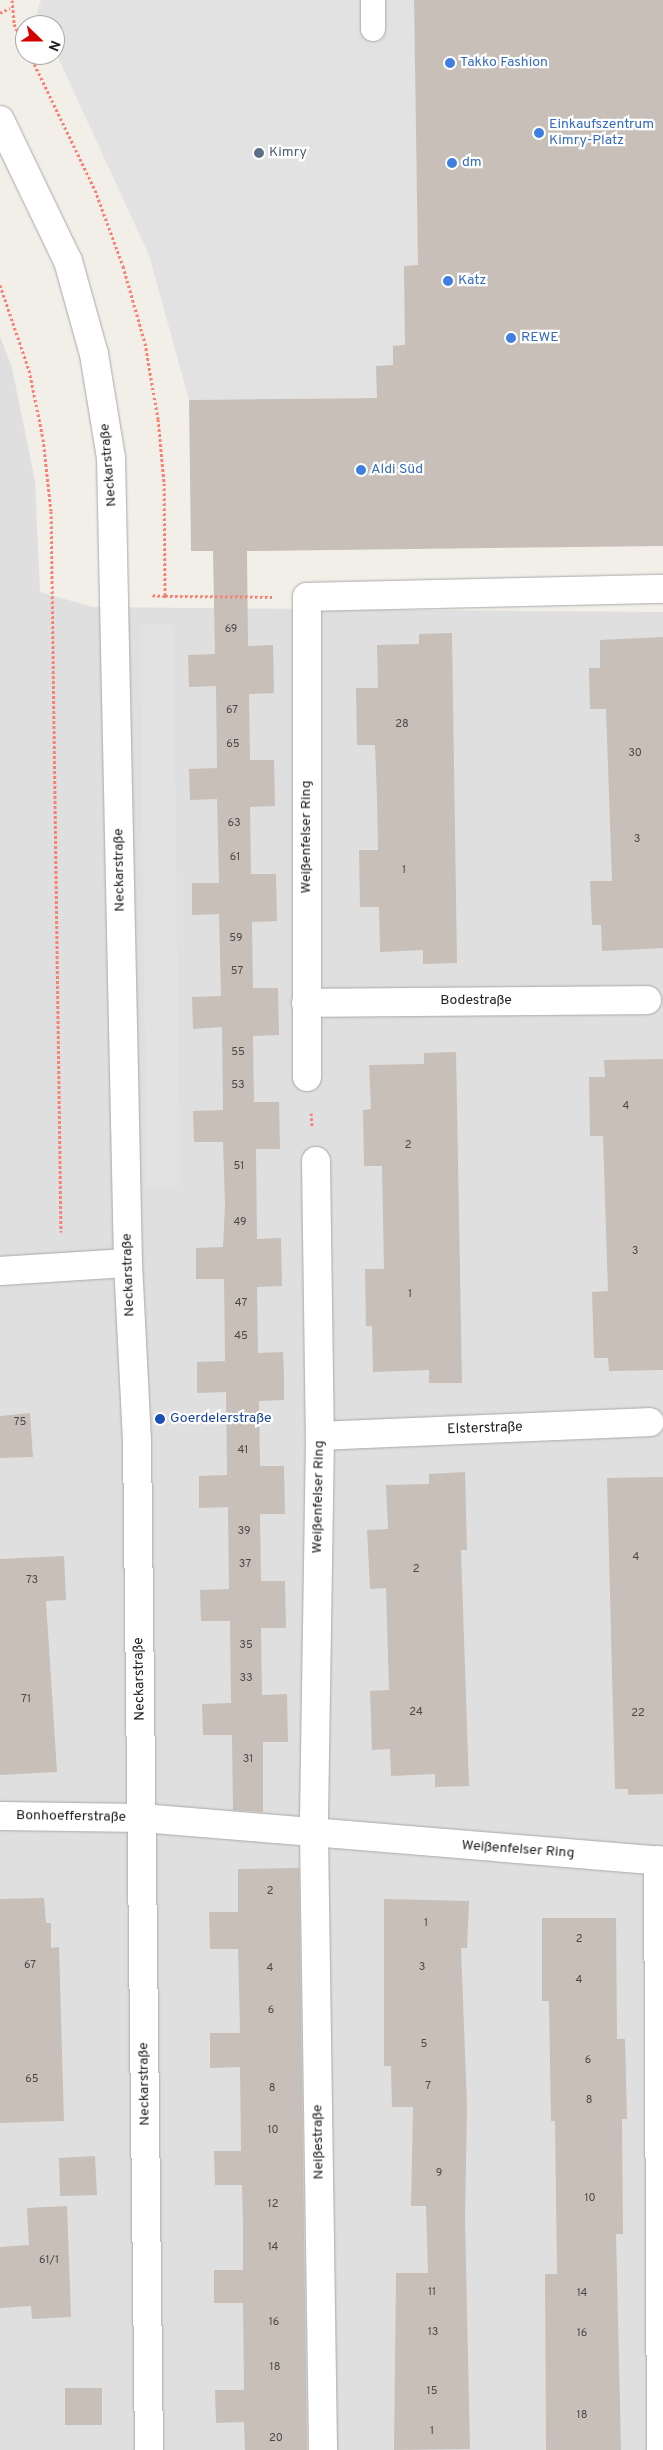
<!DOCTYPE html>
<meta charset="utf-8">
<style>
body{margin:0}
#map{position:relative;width:663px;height:2450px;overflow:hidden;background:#f2efe9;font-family:Overpass,sans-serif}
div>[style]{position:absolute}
.residential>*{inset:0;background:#e0dfdf}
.parking>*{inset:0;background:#e2e2e2}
.building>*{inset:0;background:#c7bfb8}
.path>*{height:3px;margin-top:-1.5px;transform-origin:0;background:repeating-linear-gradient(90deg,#fa8072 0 2.5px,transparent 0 5px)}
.roads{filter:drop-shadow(0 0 1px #a9a9a9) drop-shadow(0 0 1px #a9a9a9)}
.lane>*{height:24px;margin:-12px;padding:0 12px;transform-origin:12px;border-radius:12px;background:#fff}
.street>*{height:28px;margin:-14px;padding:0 14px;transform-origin:14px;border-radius:14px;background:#fff}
.dots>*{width:14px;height:14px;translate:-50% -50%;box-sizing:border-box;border:2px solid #fff;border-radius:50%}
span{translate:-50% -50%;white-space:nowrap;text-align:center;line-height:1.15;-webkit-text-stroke:4.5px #fff;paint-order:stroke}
.number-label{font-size:11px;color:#4b4948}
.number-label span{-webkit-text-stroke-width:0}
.shop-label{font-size:14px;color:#366cbe}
.left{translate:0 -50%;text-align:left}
.service-label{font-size:14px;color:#4e5e75}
.street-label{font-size:14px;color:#222}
.transit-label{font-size:14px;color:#164399}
.north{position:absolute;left:15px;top:15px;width:50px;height:50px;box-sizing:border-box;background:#fff;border:1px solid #a7a7a7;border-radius:50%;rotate:112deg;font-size:14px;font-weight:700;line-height:20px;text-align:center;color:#222}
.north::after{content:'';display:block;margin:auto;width:18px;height:22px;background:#d40000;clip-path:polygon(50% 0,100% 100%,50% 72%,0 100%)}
</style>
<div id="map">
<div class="residential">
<i style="clip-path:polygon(0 336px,12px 368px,35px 481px,40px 592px,93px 607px,663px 612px,663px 2450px,0 2450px)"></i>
</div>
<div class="parking">
<i style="clip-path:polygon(41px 0,414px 0,420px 345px,377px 398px,189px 400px,149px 255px,55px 51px,55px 25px,43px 25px,37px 13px)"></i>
<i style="clip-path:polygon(140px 625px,173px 625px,180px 1187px,147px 1187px)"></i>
</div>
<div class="building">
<i style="clip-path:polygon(414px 0,663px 0,663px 546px,247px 551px,248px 646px,273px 645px,274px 693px,249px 694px,250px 760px,274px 760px,275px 806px,250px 807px,251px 874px,276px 874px,277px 921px,252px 922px,253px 988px,278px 988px,279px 1035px,253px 1036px,254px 1102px,279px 1102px,280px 1149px,256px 1149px,257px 1239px,281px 1238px,282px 1286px,257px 1287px,258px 1353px,283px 1352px,284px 1377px,284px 1400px,259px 1401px,260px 1466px,284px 1466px,285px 1514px,260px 1514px,261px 1581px,285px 1581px,286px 1628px,261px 1628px,262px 1695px,287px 1694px,288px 1742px,263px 1742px,263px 1812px,233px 1810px,232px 1735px,203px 1735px,202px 1704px,231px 1703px,230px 1621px,201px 1621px,200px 1590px,229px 1589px,228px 1507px,199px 1508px,199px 1476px,227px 1475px,226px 1392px,197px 1393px,197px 1362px,225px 1361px,224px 1279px,196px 1279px,196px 1248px,223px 1247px,225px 1205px,223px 1142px,194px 1142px,193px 1111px,223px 1110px,222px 1027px,193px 1029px,192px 997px,221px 996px,219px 914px,192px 915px,192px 883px,219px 883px,217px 799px,190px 800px,189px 769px,217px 768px,216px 686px,189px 687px,188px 655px,215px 654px,213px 551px,191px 551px,189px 400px,377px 398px,376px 366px,393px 365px,393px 346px,405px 345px,404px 266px,418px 265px)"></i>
<i style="clip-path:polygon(452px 633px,457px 963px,423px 964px,423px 950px,380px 952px,379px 907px,360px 907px,359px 850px,378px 850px,377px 798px,375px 745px,357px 745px,356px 688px,378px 688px,377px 645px,419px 644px,419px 634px)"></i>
<i style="clip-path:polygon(663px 637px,663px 948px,602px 951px,601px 925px,592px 925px,590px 881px,612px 881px,606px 709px,590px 709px,589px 668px,600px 668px,600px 640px)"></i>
<i style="clip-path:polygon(456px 1052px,462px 1383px,429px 1383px,429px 1370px,373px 1372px,372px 1326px,366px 1326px,365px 1269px,384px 1269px,382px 1166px,364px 1166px,363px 1110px,371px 1109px,369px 1065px,424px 1064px,424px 1053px)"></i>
<i style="clip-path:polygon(663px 1059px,663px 1370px,609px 1371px,608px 1358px,594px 1358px,592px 1292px,608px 1291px,603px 1136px,590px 1136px,589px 1077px,605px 1077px,604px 1060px)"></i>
<i style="clip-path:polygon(30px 1413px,33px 1457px,0 1458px,0 1416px)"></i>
<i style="clip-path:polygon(465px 1472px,467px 1550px,461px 1550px,469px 1786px,435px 1787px,435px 1774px,391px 1776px,390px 1749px,372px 1750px,370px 1691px,389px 1690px,386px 1588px,370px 1589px,367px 1530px,388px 1529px,386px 1485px,429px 1484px,429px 1474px)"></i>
<i style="clip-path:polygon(663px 1477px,663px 1794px,628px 1795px,628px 1789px,615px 1789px,607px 1478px)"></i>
<i style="clip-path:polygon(64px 1556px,66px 1600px,46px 1601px,57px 1772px,0 1775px,0 1559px)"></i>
<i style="clip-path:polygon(299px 1868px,307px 2450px,245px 2450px,244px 2422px,216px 2423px,215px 2390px,244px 2390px,243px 2303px,214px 2303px,214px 2270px,243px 2270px,243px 2224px,242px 2185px,215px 2185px,214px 2151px,241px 2151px,240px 2067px,210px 2068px,210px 2033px,240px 2033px,238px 1949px,210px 1949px,209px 1912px,238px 1912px,238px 1869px)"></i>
<i style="clip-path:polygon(44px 1898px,46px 1923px,51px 1923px,51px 1948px,59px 1947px,64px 2121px,0 2123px,0 1899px)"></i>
<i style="clip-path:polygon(384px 1899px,469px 1901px,467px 1948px,461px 1948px,467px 2105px,465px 2219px,470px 2449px,394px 2450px,396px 2273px,428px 2273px,426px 2206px,411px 2206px,413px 2107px,392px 2107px,391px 2066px,384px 2066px)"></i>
<i style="clip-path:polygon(542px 1918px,616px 1918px,617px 2039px,625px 2039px,627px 2119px,622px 2119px,623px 2234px,616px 2234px,621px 2450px,546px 2450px,545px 2274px,557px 2274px,555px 2121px,551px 2121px,549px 2001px,542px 2001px)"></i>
<i style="clip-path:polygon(95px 2156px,97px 2195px,60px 2196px,59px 2158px)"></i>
<i style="clip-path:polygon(67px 2206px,71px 2317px,32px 2319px,31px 2306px,0 2308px,0 2247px,29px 2245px,27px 2208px)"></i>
<i style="clip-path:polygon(65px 2388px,102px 2388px,102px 2425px,65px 2425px)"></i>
</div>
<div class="path">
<i style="left:12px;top:0;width:24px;rotate:85deg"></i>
<i style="left:14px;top:24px;width:25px;rotate:63deg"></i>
<i style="left:0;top:13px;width:11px;rotate:-27deg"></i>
<i style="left:30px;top:55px;width:150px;rotate:64.3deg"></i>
<i style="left:95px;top:190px;width:81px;rotate:69.8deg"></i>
<i style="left:123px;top:266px;width:80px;rotate:74.1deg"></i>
<i style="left:145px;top:343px;width:77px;rotate:80.3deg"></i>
<i style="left:158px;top:419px;width:64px;rotate:84.6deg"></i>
<i style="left:164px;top:483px;width:113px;rotate:89.5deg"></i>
<i style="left:165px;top:596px;width:15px;rotate:-176deg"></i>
<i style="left:0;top:285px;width:90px;rotate:71.2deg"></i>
<i style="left:29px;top:370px;width:70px;rotate:78.5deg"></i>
<i style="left:43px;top:439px;width:72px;rotate:83.7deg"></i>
<i style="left:51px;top:511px;width:721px;rotate:89.21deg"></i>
<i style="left:165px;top:596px;width:107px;rotate:0.5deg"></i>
<i style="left:311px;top:1113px;width:13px;rotate:86deg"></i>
</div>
<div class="roads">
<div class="lane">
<i style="left:373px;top:0;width:29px;rotate:90deg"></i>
</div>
<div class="street">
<i style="left:0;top:120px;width:157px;rotate:64.3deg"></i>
<i style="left:68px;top:261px;width:97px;rotate:74.4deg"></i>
<i style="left:94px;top:354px;width:105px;rotate:80.7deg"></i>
<i style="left:111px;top:458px;width:805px;rotate:88.79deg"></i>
<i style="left:128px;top:1263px;width:177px;rotate:87.1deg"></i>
<i style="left:137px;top:1440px;width:1010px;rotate:89.32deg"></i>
<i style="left:306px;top:1003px;width:341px;rotate:-0.5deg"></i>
<i style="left:307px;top:1077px;width:480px;rotate:-90deg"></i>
<i style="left:307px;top:597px;width:356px;rotate:-1.3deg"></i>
<i style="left:316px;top:1161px;width:275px;rotate:89.2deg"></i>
<i style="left:320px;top:1436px;width:398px;rotate:90.9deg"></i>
<i style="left:314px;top:1834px;width:616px;rotate:89.16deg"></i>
<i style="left:0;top:1271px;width:128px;rotate:-3.6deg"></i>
<i style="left:320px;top:1436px;width:330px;rotate:-2.4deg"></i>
<i style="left:0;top:1816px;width:142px;rotate:0.8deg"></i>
<i style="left:142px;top:1818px;width:523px;rotate:4.72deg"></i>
<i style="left:658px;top:1860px;width:590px;rotate:89.71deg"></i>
</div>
</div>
<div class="dots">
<i style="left:450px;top:63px;background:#3f7fe0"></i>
<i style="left:539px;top:133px;background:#3f7fe0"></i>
<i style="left:259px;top:153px;background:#5c6f8a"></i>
<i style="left:452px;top:163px;background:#3f7fe0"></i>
<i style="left:448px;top:281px;background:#3f7fe0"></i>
<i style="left:511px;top:338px;background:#3f7fe0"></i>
<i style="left:361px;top:470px;background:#3f7fe0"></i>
<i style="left:160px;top:1419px;background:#1a4fb4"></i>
</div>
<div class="number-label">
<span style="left:231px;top:629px">69</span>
<span style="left:232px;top:710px">67</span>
<span style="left:402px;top:724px">28</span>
<span style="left:233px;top:744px">65</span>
<span style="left:635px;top:753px">30</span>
<span style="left:234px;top:823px">63</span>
<span style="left:637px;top:839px">3</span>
<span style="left:235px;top:857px">61</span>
<span style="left:404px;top:870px">1</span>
<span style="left:236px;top:938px">59</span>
<span style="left:237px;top:971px">57</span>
<span style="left:238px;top:1052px">55</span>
<span style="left:238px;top:1085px">53</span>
<span style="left:626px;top:1106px">4</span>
<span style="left:408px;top:1145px">2</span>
<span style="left:239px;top:1166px">51</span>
<span style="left:240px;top:1222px">49</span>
<span style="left:635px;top:1251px">3</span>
<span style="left:410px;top:1294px">1</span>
<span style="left:241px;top:1303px">47</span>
<span style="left:241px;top:1336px">45</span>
<span style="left:20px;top:1422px">75</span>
<span style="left:243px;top:1450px">41</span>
<span style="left:244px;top:1531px">39</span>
<span style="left:636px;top:1557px">4</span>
<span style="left:245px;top:1564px">37</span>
<span style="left:416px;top:1569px">2</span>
<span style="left:32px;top:1580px">73</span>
<span style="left:246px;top:1645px">35</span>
<span style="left:246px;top:1678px">33</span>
<span style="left:26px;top:1699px">71</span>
<span style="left:416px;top:1712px">24</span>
<span style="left:638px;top:1713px">22</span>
<span style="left:248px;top:1759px">31</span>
<span style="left:270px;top:1891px">2</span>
<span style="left:426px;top:1923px">1</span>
<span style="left:579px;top:1939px">2</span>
<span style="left:30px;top:1965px">67</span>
<span style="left:422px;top:1967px">3</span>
<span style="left:270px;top:1968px">4</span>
<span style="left:579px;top:1980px">4</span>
<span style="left:271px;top:2010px">6</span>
<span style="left:424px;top:2044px">5</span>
<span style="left:588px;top:2060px">6</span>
<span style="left:32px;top:2079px">65</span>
<span style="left:428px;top:2086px">7</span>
<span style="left:272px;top:2088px">8</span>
<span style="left:589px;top:2100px">8</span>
<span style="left:273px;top:2130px">10</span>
<span style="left:439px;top:2173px">9</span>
<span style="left:590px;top:2198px">10</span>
<span style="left:273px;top:2204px">12</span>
<span style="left:273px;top:2247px">14</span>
<span style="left:49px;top:2260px">61/1</span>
<span style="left:432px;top:2292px">11</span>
<span style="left:582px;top:2293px">14</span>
<span style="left:274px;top:2322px">16</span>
<span style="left:433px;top:2332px">13</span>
<span style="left:582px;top:2333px">16</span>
<span style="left:275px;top:2367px">18</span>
<span style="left:432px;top:2391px">15</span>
<span style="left:582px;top:2415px">18</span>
<span style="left:432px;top:2431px">1</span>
<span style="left:276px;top:2438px">20</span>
</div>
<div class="shop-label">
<span class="left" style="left:460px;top:63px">Takko Fashion</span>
<span class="left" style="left:549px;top:133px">Einkaufszentrum<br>Kimry-Platz</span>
<span class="left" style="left:462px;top:163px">dm</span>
<span class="left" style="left:458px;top:281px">Katz</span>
<span class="left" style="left:521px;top:338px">REWE</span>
<span class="left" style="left:371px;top:470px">Aldi Süd</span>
</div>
<div class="service-label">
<span class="left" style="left:269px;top:153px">Kimry</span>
</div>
<div class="street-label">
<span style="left:109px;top:465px;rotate:-95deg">Neckarstraße</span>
<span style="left:307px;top:837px;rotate:-90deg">Weißenfelser Ring</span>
<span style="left:120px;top:870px;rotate:-91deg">Neckarstraße</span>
<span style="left:476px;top:1001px">Bodestraße</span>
<span style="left:129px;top:1275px;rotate:-92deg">Neckarstraße</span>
<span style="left:485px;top:1429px;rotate:-2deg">Elsterstraße</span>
<span style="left:319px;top:1497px;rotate:-89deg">Weißenfelser Ring</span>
<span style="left:140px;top:1679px;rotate:-91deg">Neckarstraße</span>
<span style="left:71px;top:1817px;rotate:1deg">Bonhoefferstraße</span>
<span style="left:518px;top:1850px;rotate:4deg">Weißenfelser Ring</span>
<span style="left:145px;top:2084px;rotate:-91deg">Neckarstraße</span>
<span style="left:319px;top:2142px;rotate:-91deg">Neißestraße</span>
</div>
<div class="transit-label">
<span class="left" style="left:170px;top:1419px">Goerdelerstraße</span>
</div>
<div class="north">N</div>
</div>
